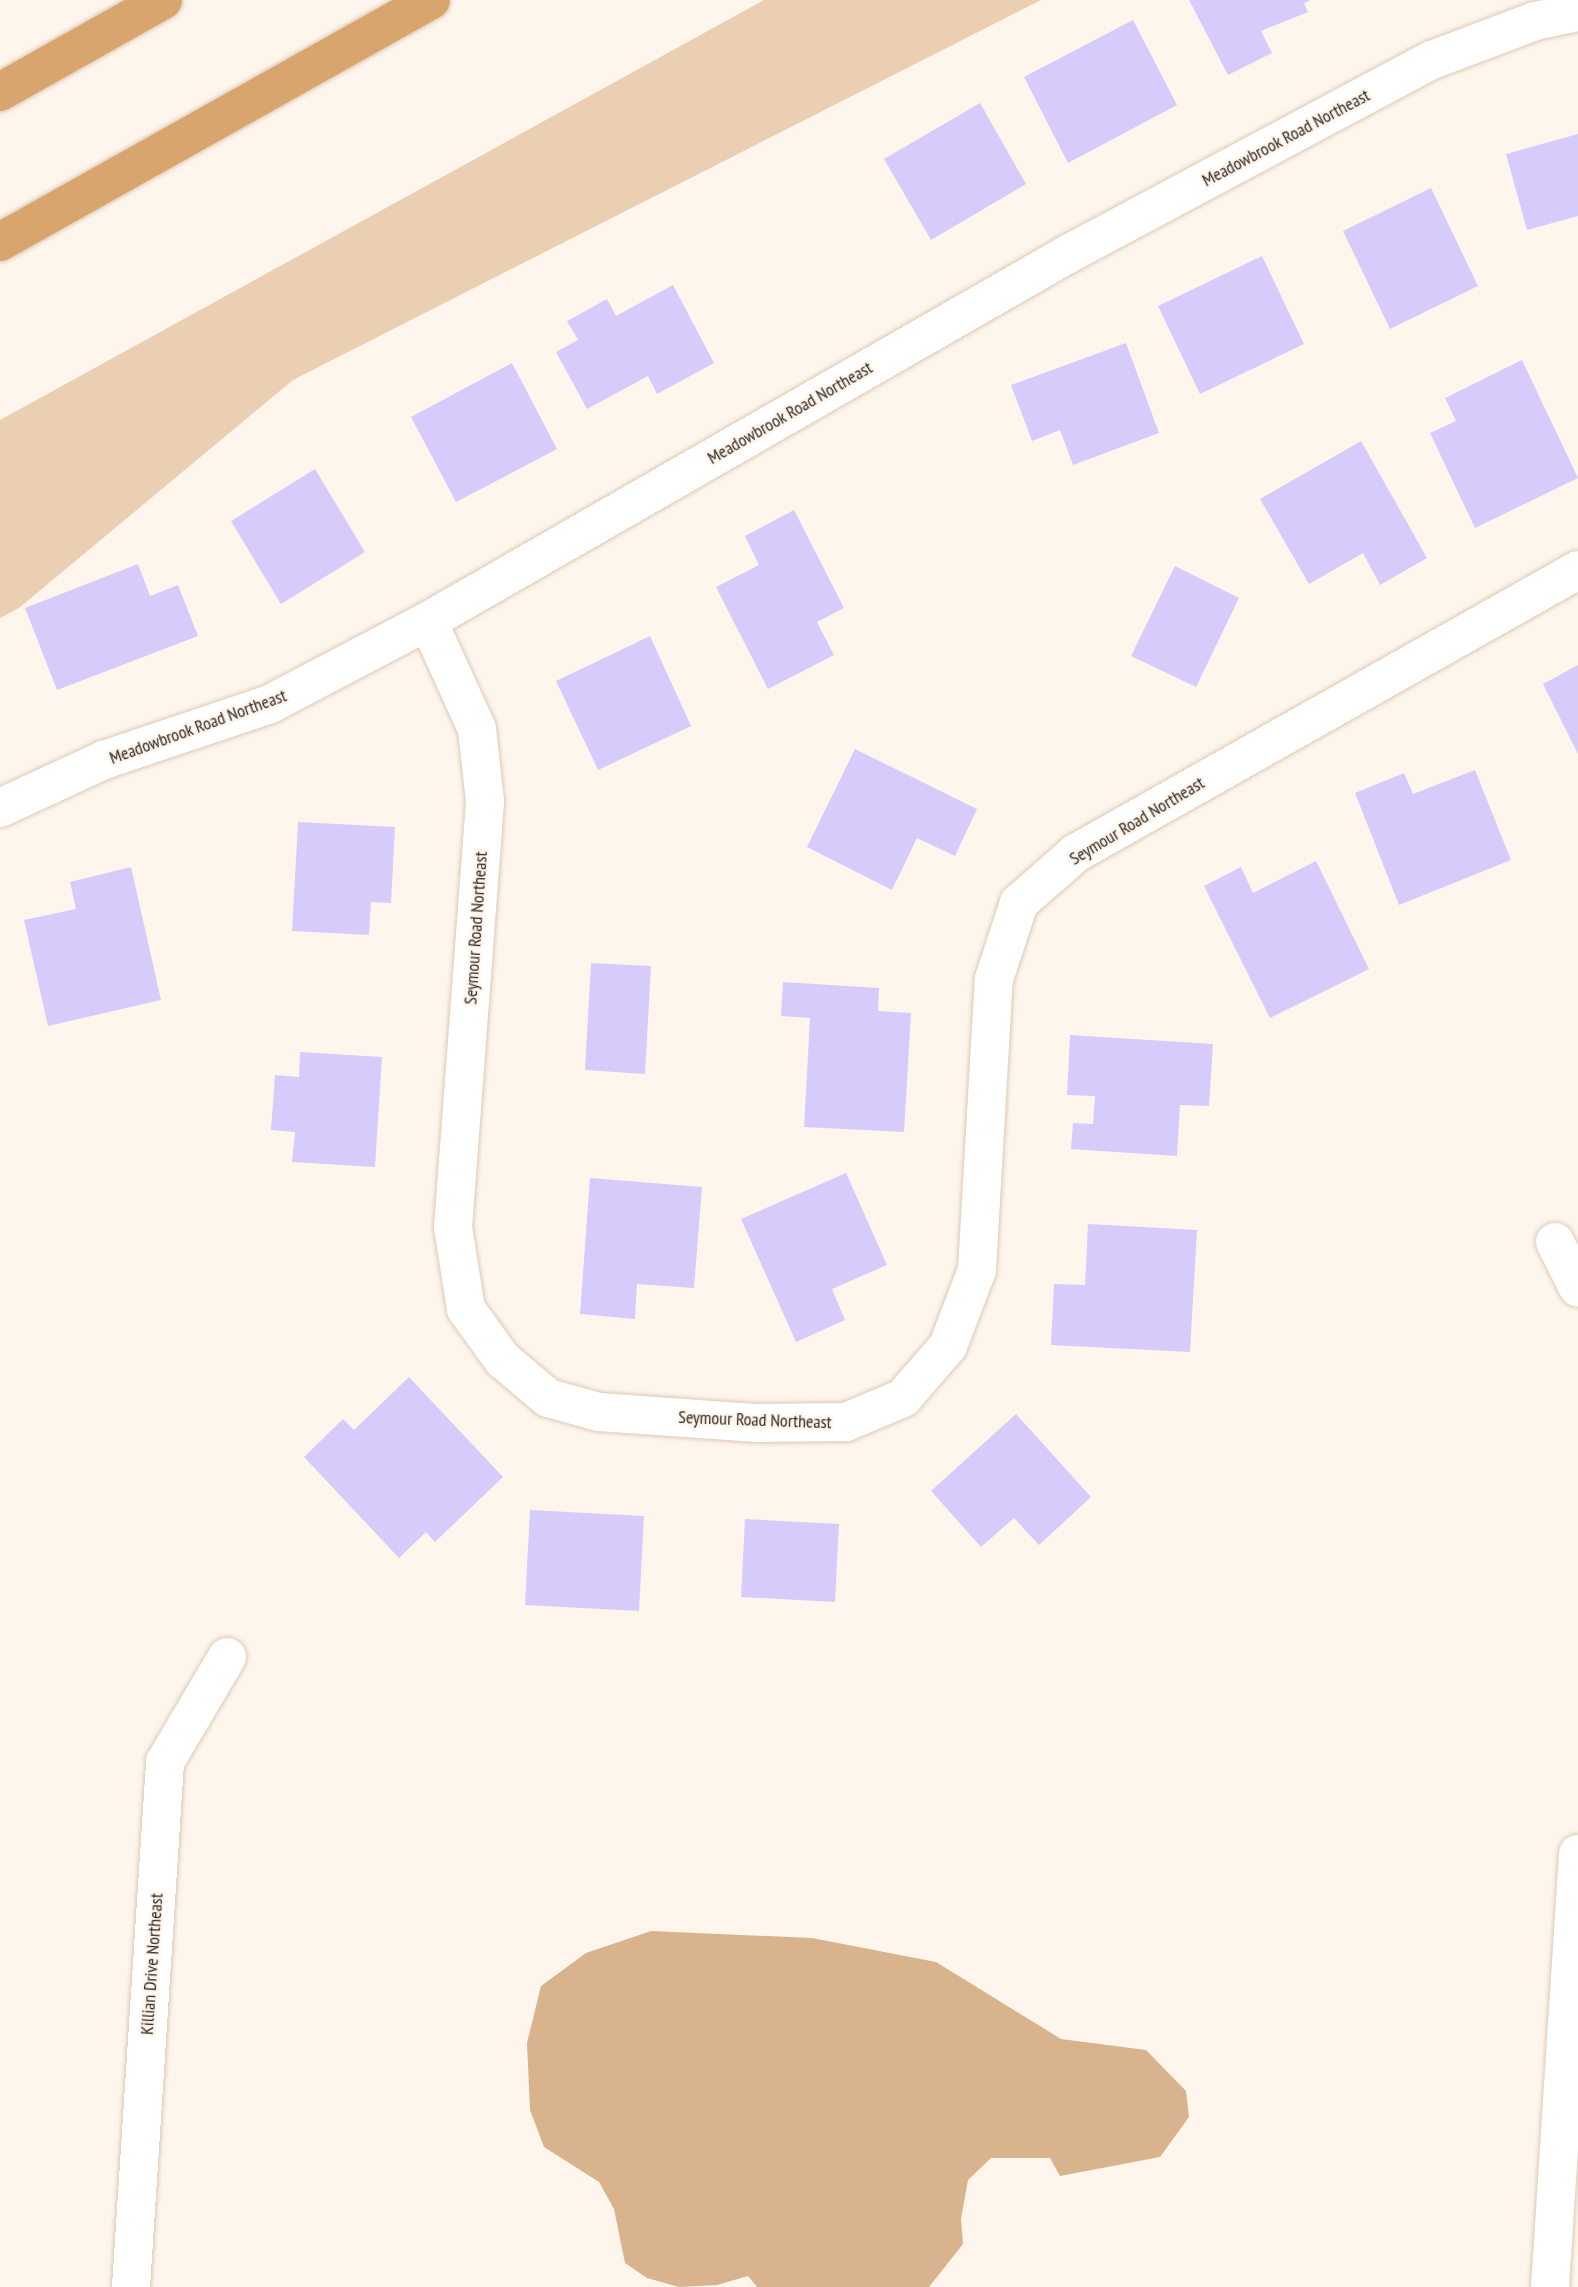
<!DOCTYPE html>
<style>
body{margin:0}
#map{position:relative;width:1578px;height:2287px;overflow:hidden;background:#fef6ed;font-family:"PT Sans Narrow",sans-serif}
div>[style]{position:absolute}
.green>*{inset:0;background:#ebcfb3}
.water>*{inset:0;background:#d8b38e}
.building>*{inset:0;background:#d6cbfa}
.roads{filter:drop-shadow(0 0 2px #dec9b4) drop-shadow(0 0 2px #dec9b4)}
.street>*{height:38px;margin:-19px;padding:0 19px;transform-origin:19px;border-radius:19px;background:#fff}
.highway>*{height:38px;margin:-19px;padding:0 19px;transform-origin:19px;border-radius:19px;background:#d8a56e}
span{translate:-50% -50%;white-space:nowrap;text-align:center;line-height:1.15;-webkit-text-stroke:5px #fef6ed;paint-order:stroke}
.street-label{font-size:18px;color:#2f2820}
</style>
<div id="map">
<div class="green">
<i style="clip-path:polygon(764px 0,1041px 0,293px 380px,19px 608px,0 618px,0 420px)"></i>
</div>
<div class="water">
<i style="clip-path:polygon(651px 1931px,812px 1938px,936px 1962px,1061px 2039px,1146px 2050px,1186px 2091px,1189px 2117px,1160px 2157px,1060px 2176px,1050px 2158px,991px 2158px,968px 2180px,961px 2219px,963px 2244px,929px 2287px,757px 2287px,748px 2276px,717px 2285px,679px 2287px,647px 2278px,625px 2263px,614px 2209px,599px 2182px,544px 2147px,530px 2110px,527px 2043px,541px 1986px,586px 1953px)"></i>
</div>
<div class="building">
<i style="clip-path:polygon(1189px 0,1311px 0,1304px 3px,1308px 12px,1261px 31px,1272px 53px,1228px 75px)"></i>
<i style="clip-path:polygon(1133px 20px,1177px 105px,1068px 163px,1024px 77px)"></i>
<i style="clip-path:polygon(980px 103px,1026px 184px,931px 240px,884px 159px)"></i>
<i style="clip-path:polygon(1578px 134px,1578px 216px,1527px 230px,1506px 154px)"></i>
<i style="clip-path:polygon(1431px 188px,1478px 286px,1390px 329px,1343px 231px)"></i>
<i style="clip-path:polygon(1262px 256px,1304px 344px,1200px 394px,1158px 306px)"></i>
<i style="clip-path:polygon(673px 285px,714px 363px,657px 394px,648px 376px,587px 409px,556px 352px,578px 340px,567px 321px,607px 299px,616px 316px)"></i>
<i style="clip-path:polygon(1126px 343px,1159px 433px,1073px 465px,1060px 430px,1032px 441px,1011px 385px)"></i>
<i style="clip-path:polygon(1522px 360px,1578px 478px,1475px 528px,1430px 433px,1456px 421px,1445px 398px)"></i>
<i style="clip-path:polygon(512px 363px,557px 449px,456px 502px,411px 417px)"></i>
<i style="clip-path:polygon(1361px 441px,1427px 558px,1380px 585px,1363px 553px,1309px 584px,1260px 499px)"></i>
<i style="clip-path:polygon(315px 469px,365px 552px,281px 604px,231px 521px)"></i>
<i style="clip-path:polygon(794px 510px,844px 608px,817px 622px,834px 655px,768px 689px,716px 587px,759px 565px,745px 536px)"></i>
<i style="clip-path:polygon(138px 564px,150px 596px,178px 585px,198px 636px,57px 690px,25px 608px)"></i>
<i style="clip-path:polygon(1175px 566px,1239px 598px,1196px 687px,1131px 656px)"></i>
<i style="clip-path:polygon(650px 636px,691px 726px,598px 770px,556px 681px)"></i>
<i style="clip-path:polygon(1578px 665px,1578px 754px,1543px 684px)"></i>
<i style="clip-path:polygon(855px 749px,977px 809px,955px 856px,917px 838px,892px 890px,807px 847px)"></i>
<i style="clip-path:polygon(1475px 770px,1511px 860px,1399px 905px,1355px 793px,1404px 773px,1413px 794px)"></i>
<i style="clip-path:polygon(298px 822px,395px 827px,391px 903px,371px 902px,369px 935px,292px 931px)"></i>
<i style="clip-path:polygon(1316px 861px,1369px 969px,1270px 1018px,1204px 886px,1241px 867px,1253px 893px)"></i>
<i style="clip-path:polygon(131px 867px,161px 1000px,48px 1026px,24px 920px,76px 909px,70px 882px)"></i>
<i style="clip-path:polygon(591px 963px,651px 966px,645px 1074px,585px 1070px)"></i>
<i style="clip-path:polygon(783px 982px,879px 988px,878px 1011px,911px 1013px,904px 1132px,804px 1127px,810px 1018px,781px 1016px)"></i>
<i style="clip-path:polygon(1070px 1035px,1213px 1044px,1209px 1106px,1180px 1105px,1177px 1156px,1071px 1149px,1073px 1123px,1093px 1124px,1095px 1096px,1067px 1095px)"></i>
<i style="clip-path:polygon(300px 1052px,382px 1057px,375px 1167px,292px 1162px,295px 1132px,271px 1130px,275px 1075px,299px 1077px)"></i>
<i style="clip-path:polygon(846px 1173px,887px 1265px,832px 1289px,845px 1320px,796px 1342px,741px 1219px)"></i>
<i style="clip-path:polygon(590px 1178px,702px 1187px,694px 1288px,637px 1284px,635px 1319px,580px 1314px)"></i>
<i style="clip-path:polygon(1088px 1224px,1197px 1230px,1190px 1352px,1051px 1345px,1054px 1284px,1085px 1285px)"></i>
<i style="clip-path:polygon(409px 1377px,503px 1477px,435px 1542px,426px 1532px,399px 1558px,304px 1457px,343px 1419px,354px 1430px)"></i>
<i style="clip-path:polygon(1016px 1414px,1091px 1497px,1039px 1545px,1014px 1518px,981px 1547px,931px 1491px)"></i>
<i style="clip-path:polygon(530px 1510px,644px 1516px,639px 1611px,525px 1605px)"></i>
<i style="clip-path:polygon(745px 1519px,839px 1524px,835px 1602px,741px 1597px)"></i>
</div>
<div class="roads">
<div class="street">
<i style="left:428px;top:621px;width:119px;rotate:65.6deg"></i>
<i style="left:477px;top:729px;width:73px;rotate:83.7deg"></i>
<i style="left:485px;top:802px;width:426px;rotate:94.3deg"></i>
<i style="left:453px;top:1227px;width:83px;rotate:81deg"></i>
<i style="left:466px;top:1309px;width:62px;rotate:54.2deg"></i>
<i style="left:502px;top:1359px;width:60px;rotate:40.3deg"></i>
<i style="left:548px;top:1398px;width:53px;rotate:15.4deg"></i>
<i style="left:599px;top:1412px;width:159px;rotate:4deg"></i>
<i style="left:758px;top:1423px;width:88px;rotate:-0.7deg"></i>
<i style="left:846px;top:1422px;width:62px;rotate:-22.8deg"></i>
<i style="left:903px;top:1398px;width:69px;rotate:-49.1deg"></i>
<i style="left:948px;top:1346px;width:81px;rotate:-69.1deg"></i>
<i style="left:977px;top:1270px;width:291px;rotate:-86.7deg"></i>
<i style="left:994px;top:979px;width:80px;rotate:-71.8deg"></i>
<i style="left:1019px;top:903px;width:76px;rotate:-41.3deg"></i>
<i style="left:1076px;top:853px;width:576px;rotate:-29.41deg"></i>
<i style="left:0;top:808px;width:115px;rotate:-24.8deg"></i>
<i style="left:104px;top:760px;width:175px;rotate:-18.6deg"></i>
<i style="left:270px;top:704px;width:178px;rotate:-27.7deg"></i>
<i style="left:428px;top:621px;width:738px;rotate:-29.83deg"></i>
<i style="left:1068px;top:254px;width:412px;rotate:-28.1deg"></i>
<i style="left:1432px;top:60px;width:110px;rotate:-20.7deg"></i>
<i style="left:1535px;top:21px;width:44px;rotate:-11.8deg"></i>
<i style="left:1555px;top:1242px;width:51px;rotate:63.4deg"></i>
<i style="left:131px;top:2287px;width:526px;rotate:-86.29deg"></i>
<i style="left:165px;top:1762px;width:122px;rotate:-59.4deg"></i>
<i style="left:1550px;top:2287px;width:434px;rotate:-86.3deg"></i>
</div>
<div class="highway">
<i style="left:0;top:92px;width:187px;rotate:-29.4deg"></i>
<i style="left:0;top:242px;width:494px;rotate:-29.3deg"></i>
</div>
</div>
<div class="street-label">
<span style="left:1286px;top:138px;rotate:-28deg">Meadowbrook Road Northeast</span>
<span style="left:790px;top:413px;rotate:-30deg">Meadowbrook Road Northeast</span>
<span style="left:198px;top:727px;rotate:-20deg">Meadowbrook Road Northeast</span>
<span style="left:1137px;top:821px;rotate:-31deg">Seymour Road Northeast</span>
<span style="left:476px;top:928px;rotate:-86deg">Seymour Road Northeast</span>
<span style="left:755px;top:1420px;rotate:2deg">Seymour Road Northeast</span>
<span style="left:152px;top:1964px;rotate:-86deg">Killian Drive Northeast</span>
</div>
</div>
